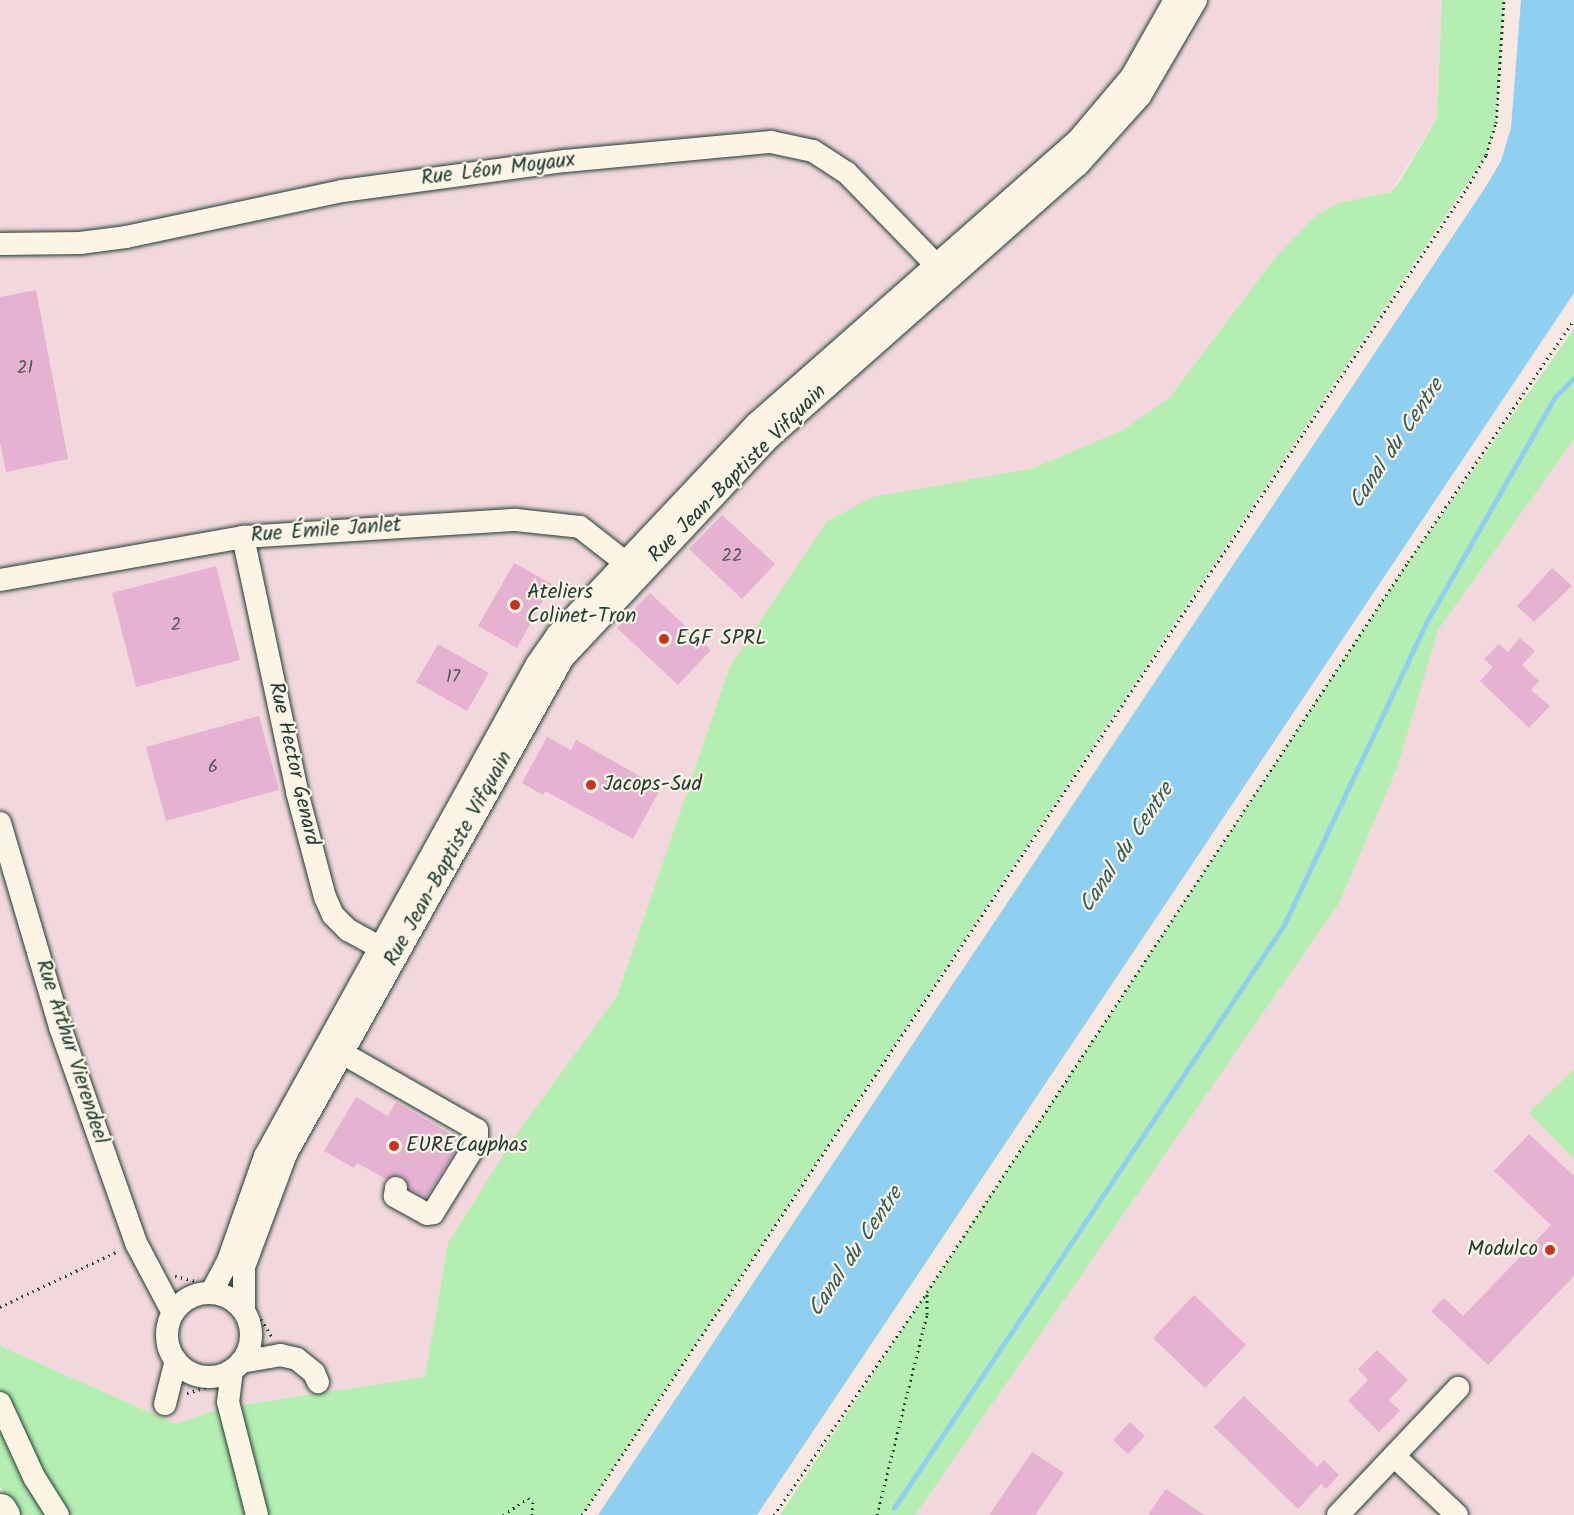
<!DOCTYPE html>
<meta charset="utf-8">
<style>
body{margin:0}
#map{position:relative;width:1574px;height:1515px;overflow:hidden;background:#f7e8e1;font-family:Kalam,sans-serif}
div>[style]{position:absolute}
.built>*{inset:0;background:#f2d8dc}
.green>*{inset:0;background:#b4eeb2}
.water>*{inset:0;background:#8fd0f1}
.stream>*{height:4.5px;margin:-2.25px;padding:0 2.25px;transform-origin:2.25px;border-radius:2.25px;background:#8fd0f1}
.building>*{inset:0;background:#e5b2d1}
.path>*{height:3px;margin-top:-1.5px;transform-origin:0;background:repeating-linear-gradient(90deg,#1f3d34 0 1.5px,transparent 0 6px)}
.roads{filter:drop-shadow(0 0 2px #1f3d34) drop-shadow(0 0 2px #1f3d34)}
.minor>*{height:22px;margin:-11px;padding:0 11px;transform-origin:11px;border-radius:11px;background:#fcf5e5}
.minor>.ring{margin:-11px;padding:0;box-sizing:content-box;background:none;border:22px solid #fcf5e5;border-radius:50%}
.highway>*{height:33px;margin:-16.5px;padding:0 16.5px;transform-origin:16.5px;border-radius:16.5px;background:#fcf5e5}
.dots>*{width:16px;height:16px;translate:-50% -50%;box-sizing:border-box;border:3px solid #fcf5e5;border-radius:50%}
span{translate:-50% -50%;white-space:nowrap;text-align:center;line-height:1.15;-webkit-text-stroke:4.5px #fcf5e5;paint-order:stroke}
.number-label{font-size:18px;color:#505a5b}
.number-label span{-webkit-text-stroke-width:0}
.street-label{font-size:21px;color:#1f3d34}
.poi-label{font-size:21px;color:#1f3d34}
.left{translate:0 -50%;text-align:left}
.right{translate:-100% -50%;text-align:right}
.water-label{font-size:22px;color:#355a5a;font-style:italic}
</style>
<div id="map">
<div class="built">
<i style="clip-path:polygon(0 0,1442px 0,1437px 118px,1391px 192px,1338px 203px,1314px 217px,1274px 259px,1169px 398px,1124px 430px,1080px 451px,1034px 468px,968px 481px,730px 666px,617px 996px,515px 1136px,448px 1243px,425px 1378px,224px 1407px,176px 1424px,2px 1347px,0 1341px)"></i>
<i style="clip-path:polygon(1574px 336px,1574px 1515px,782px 1515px)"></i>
</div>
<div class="green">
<i style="clip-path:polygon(1442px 0,1504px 0,1496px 123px,1486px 155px,582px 1515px,262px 1515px,234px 1406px,425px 1377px,448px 1243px,515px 1136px,617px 996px,730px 666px,827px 521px,873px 497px,1034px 468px,1123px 430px,1169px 398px,1274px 259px,1314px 217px,1338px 203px,1391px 192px,1400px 181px,1437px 118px)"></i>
<i style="clip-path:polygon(1574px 329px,1574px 439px,1438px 630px,1397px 768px,1339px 903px,915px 1515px,780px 1515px,1408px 562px)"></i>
<i style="clip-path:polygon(1574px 1069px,1574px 1159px,1529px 1113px)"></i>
<i style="clip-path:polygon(0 1341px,2px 1347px,176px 1424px,224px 1407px,251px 1515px,17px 1515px,0 1486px)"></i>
</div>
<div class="water">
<i style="clip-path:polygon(1521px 0,1574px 0,1574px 293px,757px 1515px,598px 1515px,1485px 188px,1501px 161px,1511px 128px)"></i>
</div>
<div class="stream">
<i style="left:894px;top:1508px;width:701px;rotate:-56.22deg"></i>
<i style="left:1284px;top:925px;width:334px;rotate:-64.8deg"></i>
<i style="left:1426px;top:623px;width:260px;rotate:-60.3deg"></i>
<i style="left:1555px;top:397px;width:27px;rotate:-45deg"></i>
</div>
<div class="building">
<i style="clip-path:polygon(36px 290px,68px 459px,6px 472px,0 442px,0 297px)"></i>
<i style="clip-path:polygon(722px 515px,775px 564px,742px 599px,689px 549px)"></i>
<i style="clip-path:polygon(514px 563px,552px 584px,517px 648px,478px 626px)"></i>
<i style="clip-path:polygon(216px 566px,240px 660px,136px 687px,112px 593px)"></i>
<i style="clip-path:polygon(1552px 568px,1572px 586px,1534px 622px,1517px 606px)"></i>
<i style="clip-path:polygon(650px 593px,711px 650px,678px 685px,617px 628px)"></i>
<i style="clip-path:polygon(1520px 638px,1535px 651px,1522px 665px,1539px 681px,1531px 690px,1550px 706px,1529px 728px,1480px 681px,1493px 667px,1484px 659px,1499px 644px,1508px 652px)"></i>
<i style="clip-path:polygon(438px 644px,489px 673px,467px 711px,416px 682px)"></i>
<i style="clip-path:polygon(259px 716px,279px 790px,166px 821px,146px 747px)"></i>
<i style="clip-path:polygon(547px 737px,571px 750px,576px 740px,661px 788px,633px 839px,545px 791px,543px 795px,522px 783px)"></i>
<i style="clip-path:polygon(356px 1097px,388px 1116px,396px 1102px,462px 1141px,426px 1198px,409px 1189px,404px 1177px,397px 1175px,386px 1179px,357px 1163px,354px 1168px,324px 1151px)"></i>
<i style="clip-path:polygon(1529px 1134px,1574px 1176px,1574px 1276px,1488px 1365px,1431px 1311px,1444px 1298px,1463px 1316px,1551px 1225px,1494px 1171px)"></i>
<i style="clip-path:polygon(1194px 1295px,1246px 1345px,1205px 1388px,1153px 1338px)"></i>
<i style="clip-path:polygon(1377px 1350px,1408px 1380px,1389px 1400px,1400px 1411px,1379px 1432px,1348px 1401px,1368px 1380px,1358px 1369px)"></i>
<i style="clip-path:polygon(1244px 1396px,1317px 1467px,1324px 1460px,1339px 1475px,1326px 1489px,1321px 1484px,1298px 1509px,1214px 1427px)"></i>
<i style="clip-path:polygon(1130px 1422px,1145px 1436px,1128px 1454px,1113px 1440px)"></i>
<i style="clip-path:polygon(1032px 1452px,1064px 1473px,1035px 1515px,989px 1515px)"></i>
<i style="clip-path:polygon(1166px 1489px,1204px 1515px,1148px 1515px)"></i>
</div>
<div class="path">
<i style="left:175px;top:1276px;width:23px;rotate:13deg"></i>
<i style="left:0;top:1307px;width:131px;rotate:-25.4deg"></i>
<i style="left:261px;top:1319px;width:22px;rotate:58deg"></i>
<i style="left:160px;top:1326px;width:23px;rotate:85deg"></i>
<i style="left:187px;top:1393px;width:26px;rotate:-16deg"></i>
<i style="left:503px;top:1515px;width:30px;rotate:-34deg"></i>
<i style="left:528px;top:1498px;width:6px;rotate:39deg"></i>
<i style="left:533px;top:1502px;width:13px;rotate:94deg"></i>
<i style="left:582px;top:1515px;width:1595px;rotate:-56.3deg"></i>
<i style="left:1467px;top:188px;width:38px;rotate:-60deg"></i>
<i style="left:1486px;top:155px;width:34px;rotate:-73deg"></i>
<i style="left:1496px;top:123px;width:123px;rotate:-86.3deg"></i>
<i style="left:774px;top:1515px;width:270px;rotate:-55.5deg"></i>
<i style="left:927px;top:1292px;width:874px;rotate:-56.62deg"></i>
<i style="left:1408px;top:562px;width:293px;rotate:-55.6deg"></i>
<i style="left:877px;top:1515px;width:207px;rotate:-76deg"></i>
<i style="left:927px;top:1314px;width:20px;rotate:-90deg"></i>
</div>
<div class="roads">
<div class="minor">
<i style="left:0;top:244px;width:80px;rotate:-0.7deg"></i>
<i style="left:80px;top:243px;width:46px;rotate:-7.4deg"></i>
<i style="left:126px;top:237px;width:221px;rotate:-12deg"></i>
<i style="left:342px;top:191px;width:225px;rotate:-7.7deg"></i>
<i style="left:565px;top:161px;width:207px;rotate:-5.3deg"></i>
<i style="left:771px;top:142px;width:43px;rotate:12.1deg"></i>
<i style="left:813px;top:151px;width:40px;rotate:32.9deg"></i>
<i style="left:847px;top:173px;width:142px;rotate:45.9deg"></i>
<i style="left:243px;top:537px;width:261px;rotate:78deg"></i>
<i style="left:297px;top:792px;width:109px;rotate:75.1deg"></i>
<i style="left:325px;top:897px;width:20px;rotate:66deg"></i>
<i style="left:333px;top:915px;width:21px;rotate:45deg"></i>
<i style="left:348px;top:930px;width:50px;rotate:28.6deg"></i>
<i style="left:0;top:580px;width:247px;rotate:-10deg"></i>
<i style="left:243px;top:537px;width:274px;rotate:-3.6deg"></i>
<i style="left:516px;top:520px;width:64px;rotate:6.2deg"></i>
<i style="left:580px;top:527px;width:70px;rotate:38deg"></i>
<i style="left:0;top:823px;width:213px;rotate:73.6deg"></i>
<i style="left:60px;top:1027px;width:229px;rotate:70.6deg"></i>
<i style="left:136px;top:1243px;width:79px;rotate:62.1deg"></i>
<i style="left:342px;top:1053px;width:155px;rotate:29.7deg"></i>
<i style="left:477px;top:1130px;width:12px;rotate:90deg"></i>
<i style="left:477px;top:1142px;width:84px;rotate:121.8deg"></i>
<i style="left:433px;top:1213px;width:6px;rotate:171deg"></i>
<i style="left:427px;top:1214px;width:37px;rotate:-151deg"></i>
<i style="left:395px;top:1196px;width:8px;rotate:-83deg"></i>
<i style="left:211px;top:1293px;width:36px;rotate:-62deg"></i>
<i style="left:228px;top:1261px;width:111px;rotate:-70.6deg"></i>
<i style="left:265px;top:1156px;width:562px;rotate:-61.06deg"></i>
<i style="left:537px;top:664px;width:35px;rotate:-55deg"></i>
<i style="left:557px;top:635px;width:291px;rotate:-46.7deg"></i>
<i style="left:757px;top:423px;width:428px;rotate:-41.4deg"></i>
<i style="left:1078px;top:140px;width:84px;rotate:-49.8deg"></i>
<i style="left:1132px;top:76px;width:87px;rotate:-60.5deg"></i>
<i class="ring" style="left:167px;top:1293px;width:62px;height:62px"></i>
<i style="left:244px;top:1311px;width:44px;rotate:-90deg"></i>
<i style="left:244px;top:1267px;width:121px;rotate:-69.6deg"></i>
<i style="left:286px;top:1154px;width:568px;rotate:-60.82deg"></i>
<i style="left:563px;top:658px;width:301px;rotate:-46.9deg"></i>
<i style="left:769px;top:438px;width:412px;rotate:-41.5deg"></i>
<i style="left:1078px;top:165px;width:93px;rotate:-48.1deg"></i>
<i style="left:1140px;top:96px;width:111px;rotate:-59.7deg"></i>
<i style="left:241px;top:1362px;width:40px;rotate:-10deg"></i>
<i style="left:280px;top:1355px;width:17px;rotate:13deg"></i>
<i style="left:297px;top:1359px;width:22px;rotate:39deg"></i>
<i style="left:314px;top:1373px;width:10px;rotate:66deg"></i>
<i style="left:232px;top:1370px;width:32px;rotate:97deg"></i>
<i style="left:228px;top:1402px;width:117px;rotate:75.6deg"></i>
<i style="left:0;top:1403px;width:81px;rotate:65.3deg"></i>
<i style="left:34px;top:1477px;width:45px;rotate:57.7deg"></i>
<i style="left:165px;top:1404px;width:45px;rotate:-76deg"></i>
<i style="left:1394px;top:1456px;width:86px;rotate:43.1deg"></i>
<i style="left:1338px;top:1515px;width:175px;rotate:-46.6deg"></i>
</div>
<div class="highway">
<i style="left:0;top:1510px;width:6px;rotate:59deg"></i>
</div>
</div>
<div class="dots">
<i style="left:515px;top:605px;background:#c8321e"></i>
<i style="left:664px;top:639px;background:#c8321e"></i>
<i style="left:591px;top:785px;background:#c8321e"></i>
<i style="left:394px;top:1146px;background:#c8321e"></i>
<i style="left:1550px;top:1250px;background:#c8321e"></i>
</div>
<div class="number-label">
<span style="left:25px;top:369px">21</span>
<span style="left:732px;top:557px">22</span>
<span style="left:176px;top:626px">2</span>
<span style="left:453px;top:678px">17</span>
<span style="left:213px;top:768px">6</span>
</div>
<div class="street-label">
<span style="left:498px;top:170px;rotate:-7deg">Rue Léon Moyaux</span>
<span style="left:738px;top:474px;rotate:-45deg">Rue Jean-Baptiste Vifquain</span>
<span style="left:326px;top:531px;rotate:-4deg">Rue Émile Janlet</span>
<span style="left:293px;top:764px;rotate:77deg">Rue Hector Genard</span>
<span style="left:449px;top:859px;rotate:-61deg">Rue Jean-Baptiste Vifquain</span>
<span style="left:71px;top:1052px;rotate:72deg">Rue Arthur Vierendeel</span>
</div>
<div class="poi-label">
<span class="left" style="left:527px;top:605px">Ateliers<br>Colinet-Tron</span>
<span class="left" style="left:676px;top:639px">EGF SPRL</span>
<span class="left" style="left:603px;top:785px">Jacops-Sud</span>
<span class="left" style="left:406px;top:1146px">EURECayphas</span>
<span class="right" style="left:1538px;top:1250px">Modulco</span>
</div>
<div class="water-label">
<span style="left:1397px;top:444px;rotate:-56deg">Canal du Centre</span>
<span style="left:1127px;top:848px;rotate:-56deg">Canal du Centre</span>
<span style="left:856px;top:1252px;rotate:-56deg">Canal du Centre</span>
</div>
</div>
